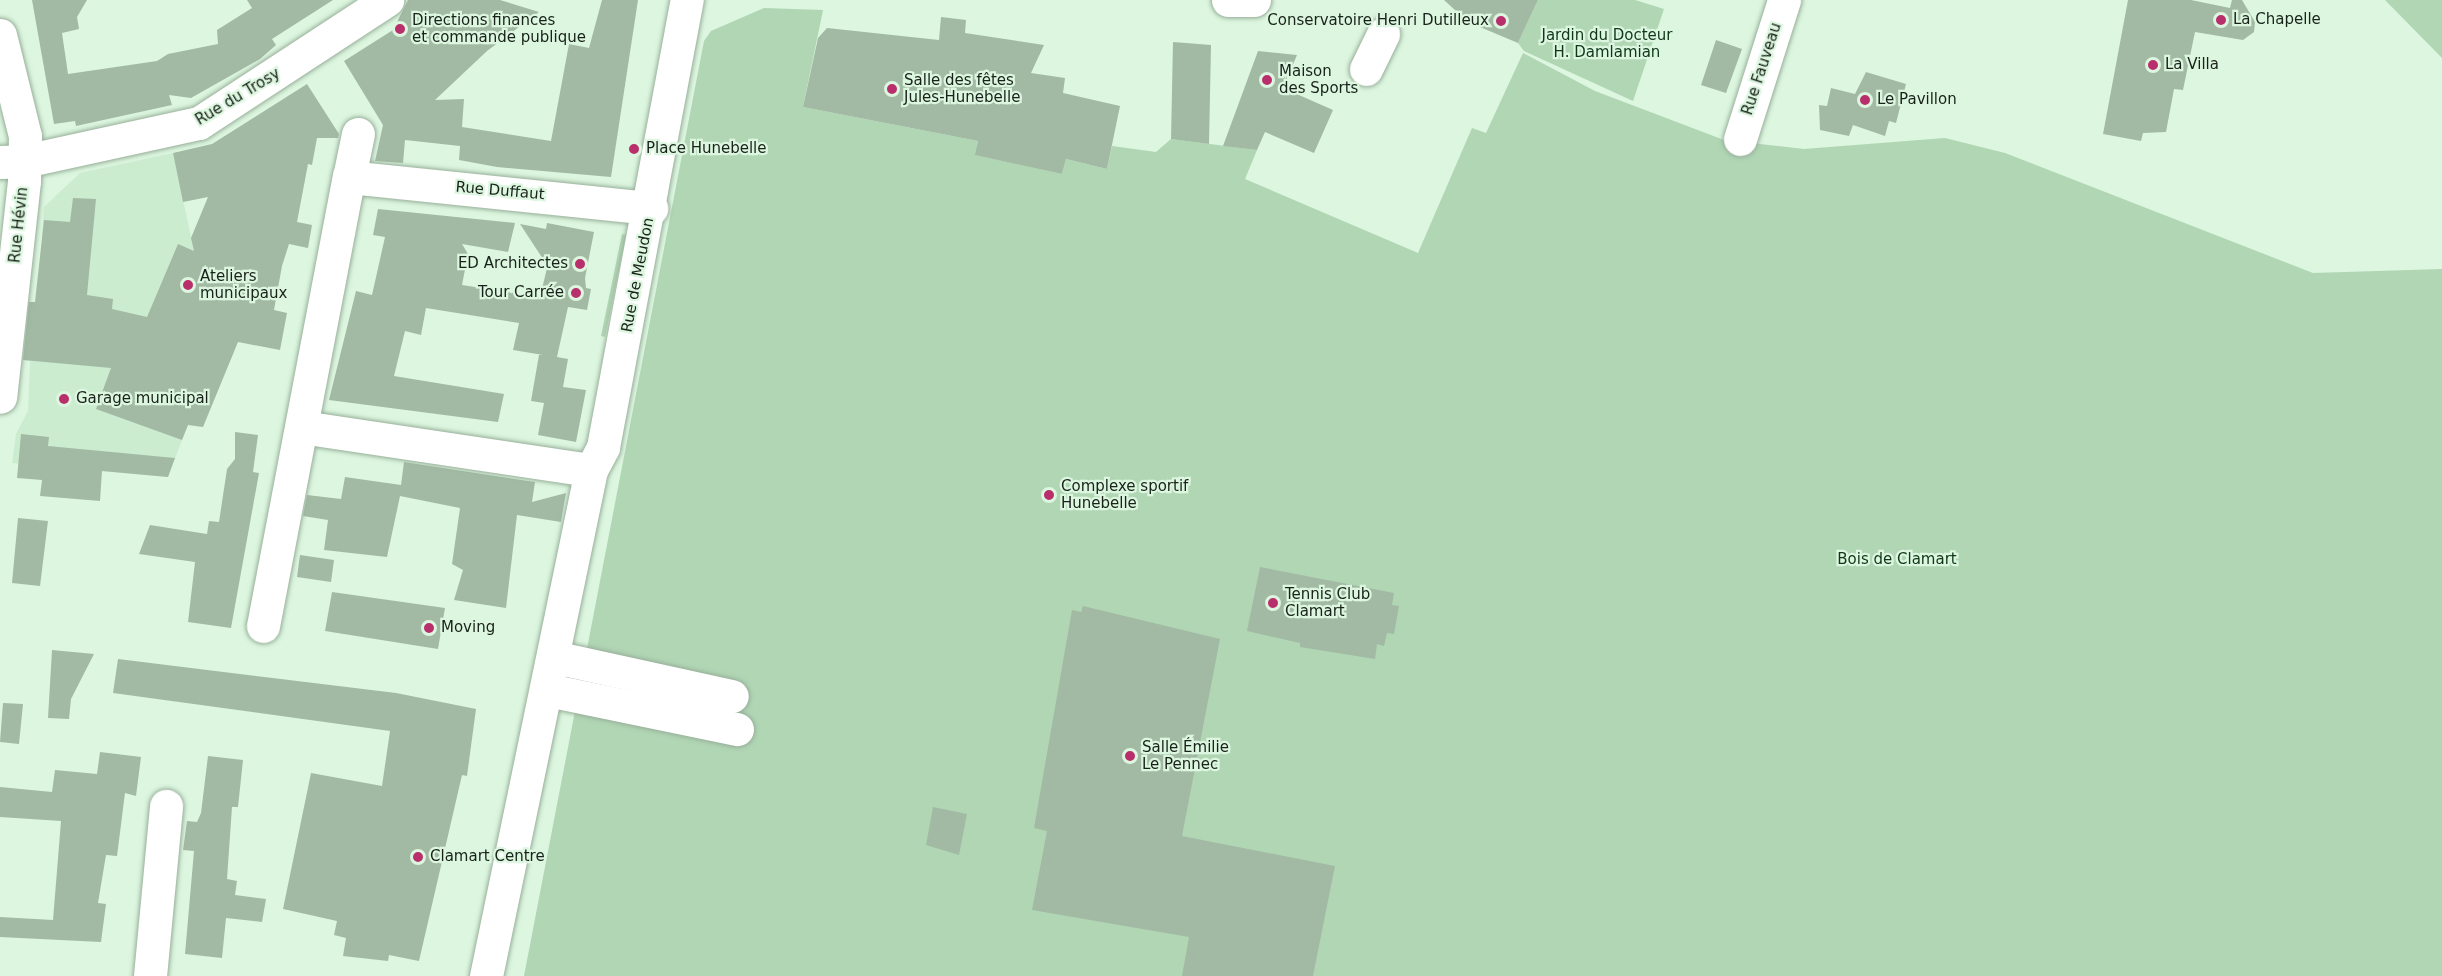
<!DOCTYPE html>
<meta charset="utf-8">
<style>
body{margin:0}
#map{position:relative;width:2442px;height:976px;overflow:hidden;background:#dcf6df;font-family:"DejaVu Sans",sans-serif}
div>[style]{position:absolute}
.built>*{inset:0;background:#ccecd0}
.green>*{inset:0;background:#b0d6b4}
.building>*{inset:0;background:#a2baa4}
.roads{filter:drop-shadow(0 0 2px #98af9a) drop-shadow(0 0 2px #98af9a)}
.minor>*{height:33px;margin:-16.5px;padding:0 16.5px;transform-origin:16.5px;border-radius:16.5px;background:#fff}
.dots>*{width:16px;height:16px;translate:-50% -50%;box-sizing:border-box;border:3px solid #dcf6df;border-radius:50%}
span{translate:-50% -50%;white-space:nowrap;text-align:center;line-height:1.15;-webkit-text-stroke:4.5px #dcf6df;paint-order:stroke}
.poi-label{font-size:15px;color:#19221a}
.left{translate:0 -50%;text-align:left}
.right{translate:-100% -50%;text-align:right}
.park-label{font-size:15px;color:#0f3718}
.street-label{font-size:15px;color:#19221a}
</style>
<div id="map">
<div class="built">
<i style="clip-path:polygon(173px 153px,191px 237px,235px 229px,259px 238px,168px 477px,12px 463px,16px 434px,28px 411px,30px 361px,23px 360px,28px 302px,107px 308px,86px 295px,42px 238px,44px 207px,80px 173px)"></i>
</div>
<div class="green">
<i style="clip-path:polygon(1538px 0,1635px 0,1664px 9px,1633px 101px,1524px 51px,1518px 43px)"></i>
<i style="clip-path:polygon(2385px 0,2442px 0,2442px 58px)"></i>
<i style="clip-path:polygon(764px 8px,823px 10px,803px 107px,978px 141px,976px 155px,1062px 174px,1066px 159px,1107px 169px,1112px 146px,1156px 152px,1171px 139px,1257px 150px,1245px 179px,1418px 253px,1472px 128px,1486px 133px,1523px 53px,1595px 91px,1724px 140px,1804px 149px,1945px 138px,2005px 153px,2313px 273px,2442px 269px,2442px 976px,524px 976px,704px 41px,711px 31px)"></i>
<i style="clip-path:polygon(622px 234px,626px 235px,605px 337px,601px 336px)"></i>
</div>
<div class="building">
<i style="clip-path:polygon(32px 0,87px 0,77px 17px,79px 29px,62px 33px,68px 74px,157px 61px,168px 54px,218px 44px,217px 30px,252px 8px,247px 0,333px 0,272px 39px,276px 45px,260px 59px,191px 98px,169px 95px,172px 105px,76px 126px,75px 121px,54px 124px)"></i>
<i style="clip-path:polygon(408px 0,500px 0,539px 12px,487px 51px,435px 100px,464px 99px,462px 127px,551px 141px,569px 44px,589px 48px,602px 0,638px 0,611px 177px,497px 167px,459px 160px,460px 146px,405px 140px,403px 163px,375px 161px,383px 125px,344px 61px,393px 30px)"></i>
<i style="clip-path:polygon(1444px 0,1538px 0,1518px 43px,1468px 22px)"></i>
<i style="clip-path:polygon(2128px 0,2191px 0,2230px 8px,2232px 0,2242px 0,2255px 22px,2254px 32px,2243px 40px,2195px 32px,2183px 90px,2174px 89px,2166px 132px,2143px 133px,2141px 141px,2103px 134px)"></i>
<i style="clip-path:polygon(941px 17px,966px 20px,965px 33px,1044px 45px,1031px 73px,1065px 78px,1063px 93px,1120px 106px,1107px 169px,1066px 159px,1062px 174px,975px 155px,978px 141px,803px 107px,818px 38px,827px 28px,939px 40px)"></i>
<i style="clip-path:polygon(1716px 40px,1742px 49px,1726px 93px,1701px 85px)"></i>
<i style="clip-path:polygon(1173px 42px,1211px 45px,1209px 144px,1171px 139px)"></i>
<i style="clip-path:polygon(1258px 51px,1297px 55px,1283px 88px,1333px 110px,1314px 153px,1265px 132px,1257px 150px,1223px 146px)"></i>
<i style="clip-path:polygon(1866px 72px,1906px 84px,1896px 123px,1889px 121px,1885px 136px,1853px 125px,1849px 136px,1820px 130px,1819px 105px,1827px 106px,1831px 88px,1855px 94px)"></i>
<i style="clip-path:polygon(307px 84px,339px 134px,338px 138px,317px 138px,312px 165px,308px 164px,297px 222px,312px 225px,308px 248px,289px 244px,282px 266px,274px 310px,287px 313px,280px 350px,238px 342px,203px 427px,188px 425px,182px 440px,96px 409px,111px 368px,23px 360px,29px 302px,35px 302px,44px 220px,70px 222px,73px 198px,96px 199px,87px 295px,113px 299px,112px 309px,147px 317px,178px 244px,194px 251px,191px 238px,208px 197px,183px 202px,173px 153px,212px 144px)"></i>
<i style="clip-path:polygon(378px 209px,515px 223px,508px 252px,462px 244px,468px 254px,462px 285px,540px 297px,549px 260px,543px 259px,520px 224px,546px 229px,547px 223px,594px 232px,585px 278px,586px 288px,591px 289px,587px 310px,568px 307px,557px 357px,568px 359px,563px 387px,586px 390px,576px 442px,538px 435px,544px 403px,531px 401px,539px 355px,543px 355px,513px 350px,519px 323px,426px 308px,421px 335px,405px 331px,394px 376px,504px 394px,498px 422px,329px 400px,356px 291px,372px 295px,385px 237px,373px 235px)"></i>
<i style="clip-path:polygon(235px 432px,258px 435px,253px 472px,259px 473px,231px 628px,188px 622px,195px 562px,139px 554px,150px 525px,207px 534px,209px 521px,219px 522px,227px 469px,235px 459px)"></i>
<i style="clip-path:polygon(21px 434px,49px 437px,48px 446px,175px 458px,168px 477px,102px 471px,100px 501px,40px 496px,42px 480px,17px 478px)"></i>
<i style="clip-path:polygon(404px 462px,535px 482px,532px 502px,566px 493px,561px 522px,517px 515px,506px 608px,454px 600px,463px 570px,452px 564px,460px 508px,400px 496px,387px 557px,324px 550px,328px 520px,303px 516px,307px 495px,341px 499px,345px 477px,401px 485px)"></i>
<i style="clip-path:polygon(18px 518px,48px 521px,40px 586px,12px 583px)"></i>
<i style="clip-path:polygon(300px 555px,334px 560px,331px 582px,297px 577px)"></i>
<i style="clip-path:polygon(1260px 567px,1394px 593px,1392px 605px,1399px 606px,1394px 634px,1387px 633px,1384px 646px,1377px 644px,1375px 659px,1300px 647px,1300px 643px,1247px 631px)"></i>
<i style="clip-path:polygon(332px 592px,445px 608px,438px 649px,325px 631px)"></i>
<i style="clip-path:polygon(1083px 606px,1220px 639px,1182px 836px,1335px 866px,1313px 976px,1182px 976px,1189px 937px,1032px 910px,1047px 831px,1034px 828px,1072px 610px,1081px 612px)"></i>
<i style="clip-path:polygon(52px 650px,94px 654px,71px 699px,69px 719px,48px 718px)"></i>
<i style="clip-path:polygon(118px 659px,396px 693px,476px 709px,467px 776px,462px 775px,419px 961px,389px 955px,388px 961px,343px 956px,346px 938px,334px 935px,337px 921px,283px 909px,311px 773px,382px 786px,390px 731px,113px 693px)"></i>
<i style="clip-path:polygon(3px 703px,23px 704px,19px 744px,0 742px)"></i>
<i style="clip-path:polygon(100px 752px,141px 757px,136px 796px,125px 793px,117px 856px,106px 855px,98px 903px,106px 904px,101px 942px,0 937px,0 917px,53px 920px,61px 821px,0 817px,0 787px,52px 792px,55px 770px,97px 774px)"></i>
<i style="clip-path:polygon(208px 756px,243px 760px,238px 807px,232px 807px,227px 879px,237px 881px,235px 895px,266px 899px,262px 922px,226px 918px,222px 958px,185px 954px,194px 851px,183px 850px,187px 821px,197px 822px,201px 813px)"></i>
<i style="clip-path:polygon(933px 807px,967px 814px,959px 855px,926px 845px)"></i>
</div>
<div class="roads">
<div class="minor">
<i style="left:1228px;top:0;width:26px"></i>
<i style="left:0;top:35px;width:104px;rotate:76.1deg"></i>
<i style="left:25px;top:136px;width:45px;rotate:91.3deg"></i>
<i style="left:24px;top:181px;width:217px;rotate:96.3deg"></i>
<i style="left:1366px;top:69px;width:39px;rotate:-64deg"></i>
<i style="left:1740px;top:139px;width:146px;rotate:-72.4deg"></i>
<i style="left:0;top:162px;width:24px;rotate:-2deg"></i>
<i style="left:24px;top:161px;width:179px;rotate:-12.3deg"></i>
<i style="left:199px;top:123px;width:225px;rotate:-33.2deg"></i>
<i style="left:349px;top:177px;width:44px;rotate:-78.2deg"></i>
<i style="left:302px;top:427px;width:292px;rotate:8.5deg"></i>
<i style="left:263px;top:626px;width:457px;rotate:-79.2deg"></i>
<i style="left:349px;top:177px;width:304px;rotate:5.9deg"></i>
<i style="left:554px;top:657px;width:182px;rotate:12.4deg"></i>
<i style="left:548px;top:690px;width:193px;rotate:11.7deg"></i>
<i style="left:150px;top:976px;width:171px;rotate:-84.6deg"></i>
<i style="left:486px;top:976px;width:517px;rotate:-78.28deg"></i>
<i style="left:591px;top:470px;width:26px;rotate:-62deg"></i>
<i style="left:603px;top:447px;width:455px;rotate:-79.4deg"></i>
</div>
</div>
<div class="dots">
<i style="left:2221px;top:20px;background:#b92f6c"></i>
<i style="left:1501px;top:21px;background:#b92f6c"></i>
<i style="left:400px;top:29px;background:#b92f6c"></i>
<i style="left:2153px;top:65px;background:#b92f6c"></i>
<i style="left:1267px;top:80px;background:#b92f6c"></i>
<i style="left:892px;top:89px;background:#b92f6c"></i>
<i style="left:1865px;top:100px;background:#b92f6c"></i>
<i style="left:634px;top:149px;background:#b92f6c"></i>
<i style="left:580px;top:264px;background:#b92f6c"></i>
<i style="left:188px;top:285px;background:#b92f6c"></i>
<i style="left:576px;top:293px;background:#b92f6c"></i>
<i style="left:64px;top:399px;background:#b92f6c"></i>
<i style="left:1049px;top:495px;background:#b92f6c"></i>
<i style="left:1273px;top:603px;background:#b92f6c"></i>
<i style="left:429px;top:628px;background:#b92f6c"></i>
<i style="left:1130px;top:756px;background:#b92f6c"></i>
<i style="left:418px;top:857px;background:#b92f6c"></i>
</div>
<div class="poi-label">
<span class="left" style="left:412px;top:29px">Directions finances<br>et commande publique</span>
<span class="left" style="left:2233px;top:20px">La Chapelle</span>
<span class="right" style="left:1489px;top:21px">Conservatoire Henri Dutilleux</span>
<span class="left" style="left:2165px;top:65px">La Villa</span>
<span class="left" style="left:1279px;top:80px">Maison<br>des Sports</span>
<span class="left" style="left:904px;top:89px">Salle des fêtes<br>Jules-Hunebelle</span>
<span class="left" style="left:1877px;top:100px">Le Pavillon</span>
<span class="left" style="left:646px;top:149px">Place Hunebelle</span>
<span class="right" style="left:568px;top:264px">ED Architectes</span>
<span class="left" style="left:200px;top:285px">Ateliers<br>municipaux</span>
<span class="right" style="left:564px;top:293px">Tour Carrée</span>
<span class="left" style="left:76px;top:399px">Garage municipal</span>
<span class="left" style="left:1061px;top:495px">Complexe sportif<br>Hunebelle</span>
<span class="left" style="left:1285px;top:603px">Tennis Club<br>Clamart</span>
<span class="left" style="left:441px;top:628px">Moving</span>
<span class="left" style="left:1142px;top:756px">Salle Émilie<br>Le Pennec</span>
<span class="left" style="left:430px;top:857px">Clamart Centre</span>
</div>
<div class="park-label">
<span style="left:1607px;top:44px">Jardin du Docteur<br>H. Damlamian</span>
<span style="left:1897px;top:560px">Bois de Clamart</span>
</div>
<div class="street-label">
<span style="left:1762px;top:69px;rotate:-72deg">Rue Fauveau</span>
<span style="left:238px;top:97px;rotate:-31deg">Rue du Trosy</span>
<span style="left:500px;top:191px;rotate:5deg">Rue Duffaut</span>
<span style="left:19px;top:225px;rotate:-84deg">Rue Hévin</span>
<span style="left:638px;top:275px;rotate:-79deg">Rue de Meudon</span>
</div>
</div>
